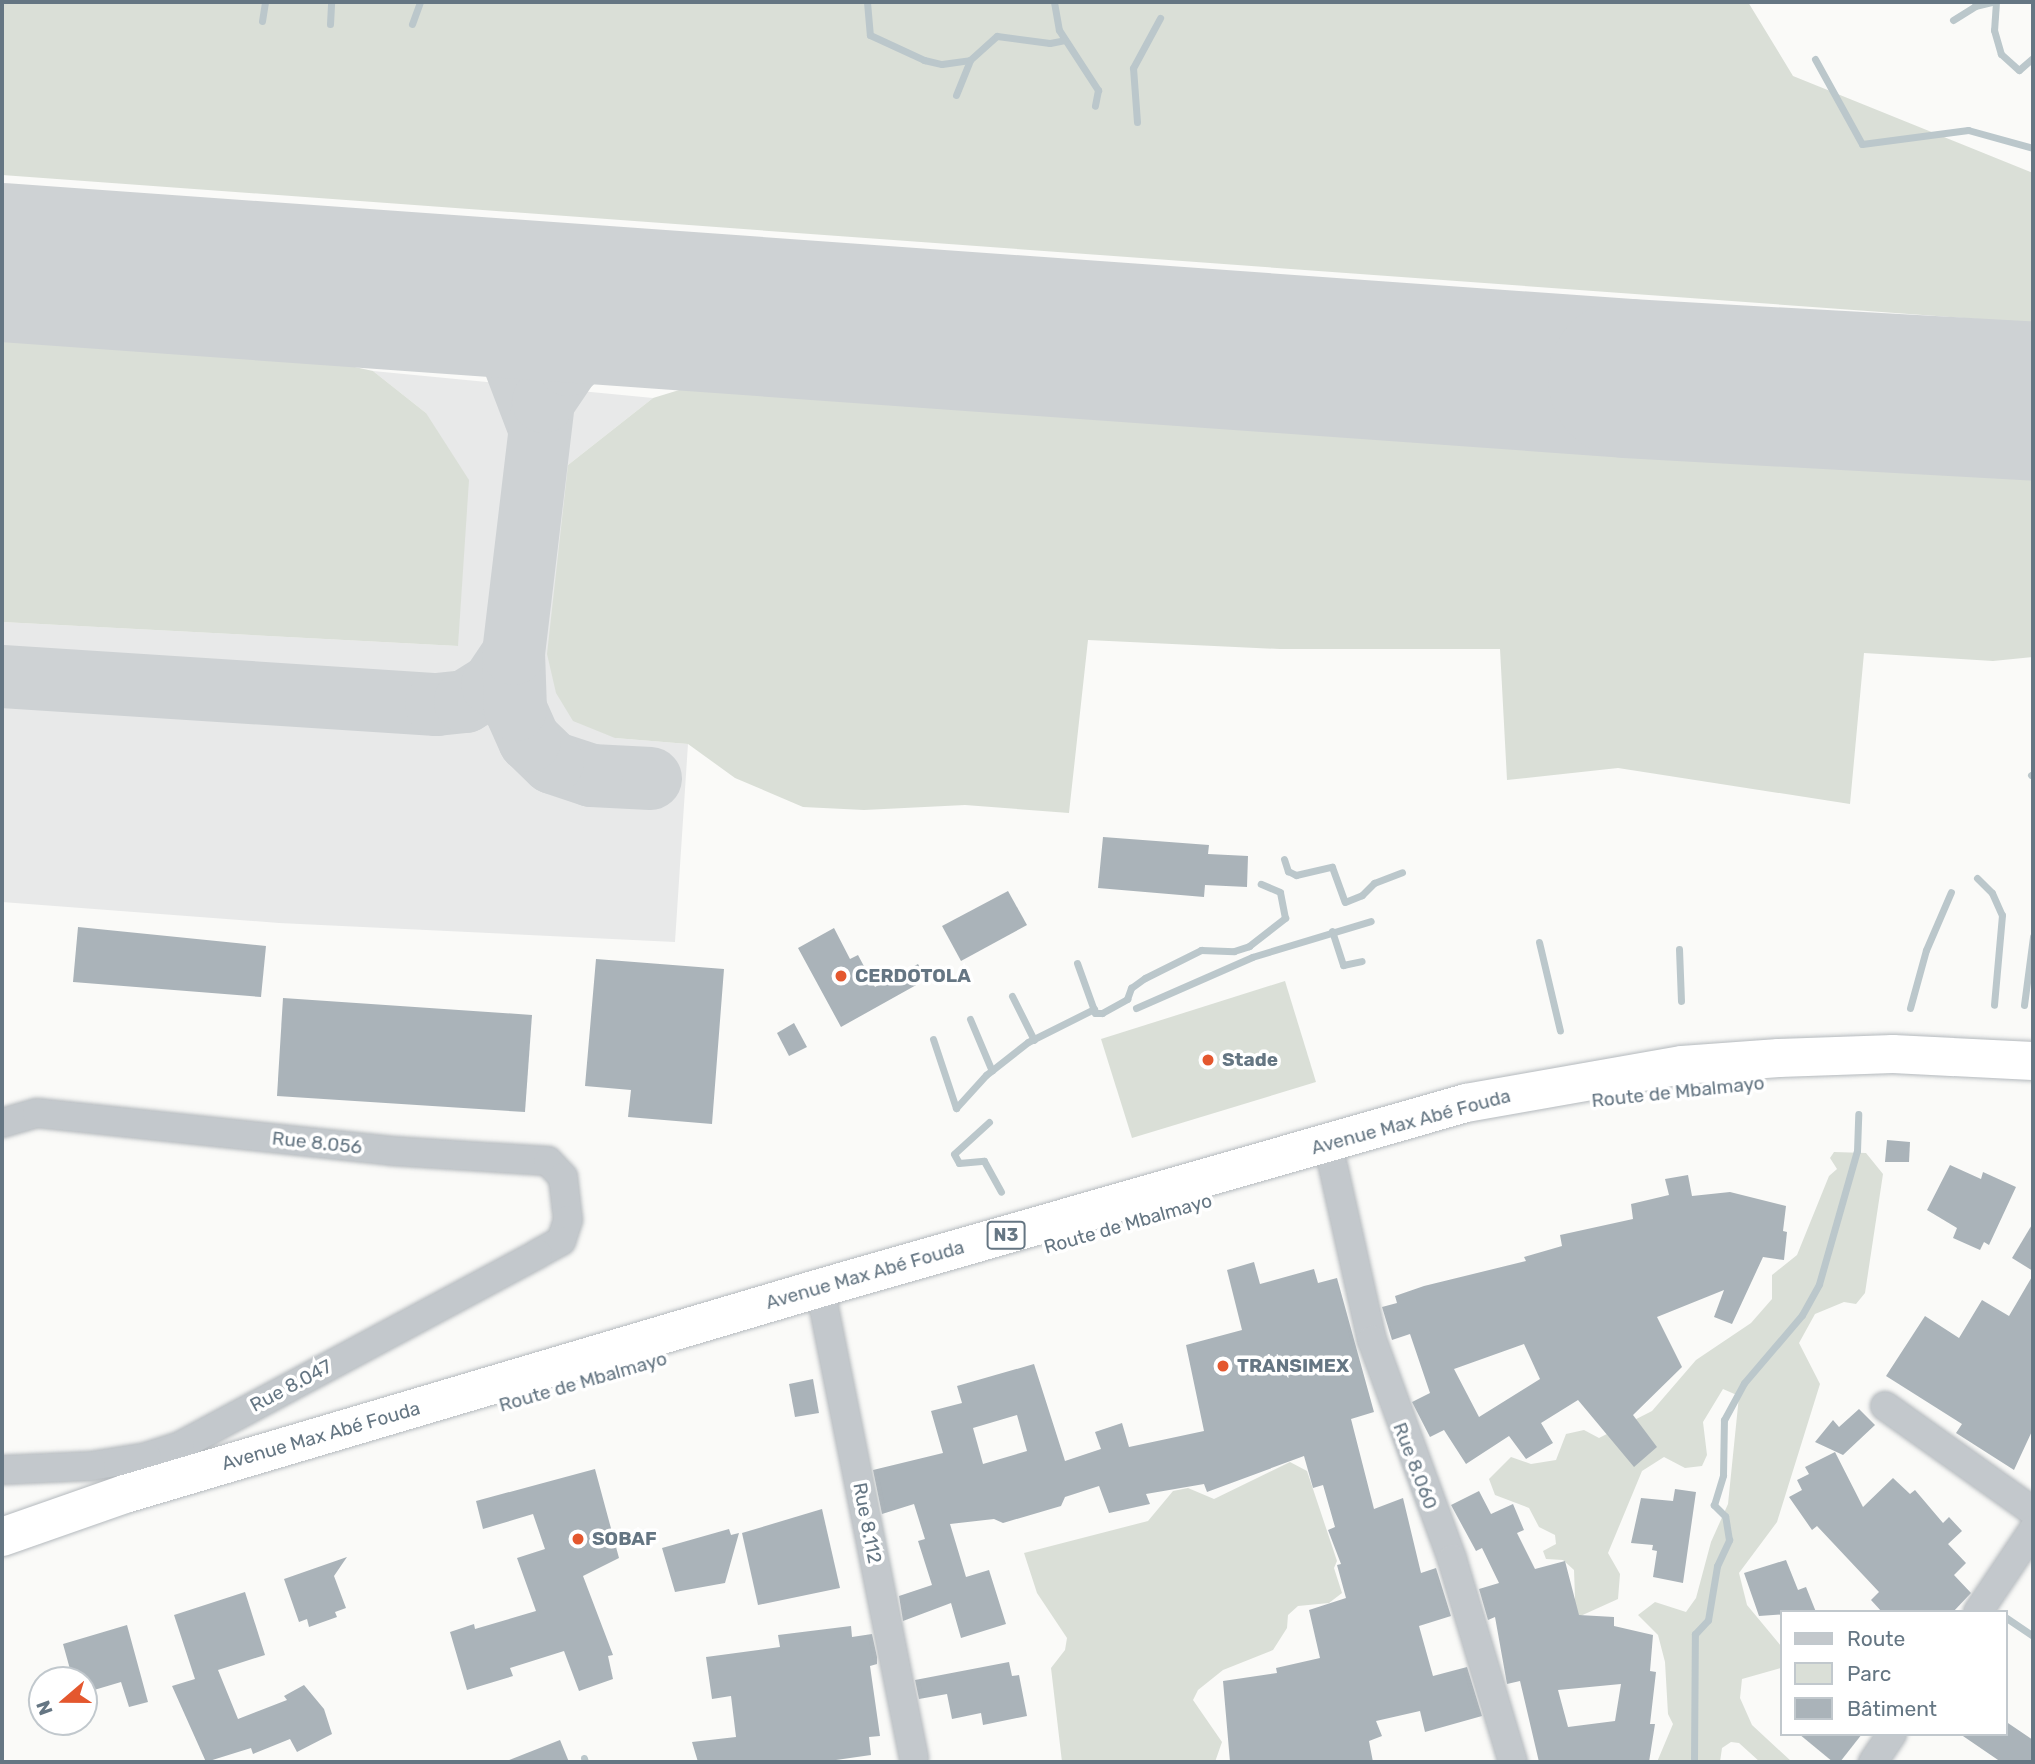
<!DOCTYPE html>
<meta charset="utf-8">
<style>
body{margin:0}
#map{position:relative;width:2035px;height:1764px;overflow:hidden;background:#fafaf8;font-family:Rubik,sans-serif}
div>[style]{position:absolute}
.built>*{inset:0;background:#e8e9e9}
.green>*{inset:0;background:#dadfd7}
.stream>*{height:7px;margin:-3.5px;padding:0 3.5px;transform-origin:3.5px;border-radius:3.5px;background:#bbc7cb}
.taxiway>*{height:63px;margin:-31.5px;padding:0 31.5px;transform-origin:31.5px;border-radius:31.5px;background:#ced2d4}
.runway>*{height:159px;margin:-79.5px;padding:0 79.5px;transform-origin:79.5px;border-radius:79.5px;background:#ced2d4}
.building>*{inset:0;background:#aab3b9}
.roads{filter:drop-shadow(0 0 2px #b4b9bd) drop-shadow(0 0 2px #b4b9bd)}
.minor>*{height:28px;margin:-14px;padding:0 14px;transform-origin:14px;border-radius:14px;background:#c3c8cc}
.trunk>*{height:38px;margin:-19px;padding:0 19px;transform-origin:19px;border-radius:19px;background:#fff}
.dots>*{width:19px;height:19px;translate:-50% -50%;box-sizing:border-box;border:4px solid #fff;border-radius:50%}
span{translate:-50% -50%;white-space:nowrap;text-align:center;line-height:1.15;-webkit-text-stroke:7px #fff;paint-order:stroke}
.shield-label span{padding:2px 5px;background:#fff;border:2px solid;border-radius:5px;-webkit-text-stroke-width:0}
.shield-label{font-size:18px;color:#657683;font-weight:700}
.poi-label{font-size:19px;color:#657683;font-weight:700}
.left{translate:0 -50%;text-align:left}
.street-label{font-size:19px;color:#657683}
.frame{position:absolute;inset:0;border:4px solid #657683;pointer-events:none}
.legend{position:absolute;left:1780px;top:1610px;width:228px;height:126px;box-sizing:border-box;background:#fff;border:2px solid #c1c8cd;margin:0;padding:9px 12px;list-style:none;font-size:21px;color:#657683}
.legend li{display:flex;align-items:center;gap:14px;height:35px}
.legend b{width:35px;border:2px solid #c1c8cd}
.north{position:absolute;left:28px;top:1666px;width:70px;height:70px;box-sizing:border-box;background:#fff;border:2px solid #c1c8cd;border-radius:50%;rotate:250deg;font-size:19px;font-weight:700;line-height:28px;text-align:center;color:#657683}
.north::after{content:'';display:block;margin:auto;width:24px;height:32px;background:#e4572e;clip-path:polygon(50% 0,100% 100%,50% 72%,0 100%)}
</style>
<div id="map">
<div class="built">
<i style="clip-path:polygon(373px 371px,653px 398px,568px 465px,615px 738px,688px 744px,675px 942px,279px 923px,2px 902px,2px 622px,458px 646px,426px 413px)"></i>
</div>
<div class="green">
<i style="clip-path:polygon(2px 2px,1748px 2px,1793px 76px,2033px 173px,2033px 323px,2px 175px)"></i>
<i style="clip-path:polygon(2px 329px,268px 348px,373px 371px,426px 413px,469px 480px,458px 646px,2px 622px)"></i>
<i style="clip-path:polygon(712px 380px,2033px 479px,2033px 657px,1993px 661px,1864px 653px,1850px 804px,1618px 768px,1507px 780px,1500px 649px,1280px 649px,1088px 640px,1069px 813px,965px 805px,864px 810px,803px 807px,735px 778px,688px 744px,615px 738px,573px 721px,556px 693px,547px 654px,568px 465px,653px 398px)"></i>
<i style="clip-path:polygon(1285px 981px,1316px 1082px,1132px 1138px,1101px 1039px)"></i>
<i style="clip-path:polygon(1834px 1152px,1866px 1153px,1883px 1174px,1865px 1293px,1856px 1304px,1844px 1302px,1815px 1314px,1799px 1343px,1820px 1384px,1777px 1522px,1739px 1573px,1747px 1605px,1781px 1646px,1781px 1668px,1742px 1679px,1740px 1698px,1752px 1725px,1792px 1762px,1760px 1762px,1739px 1743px,1731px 1742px,1722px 1748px,1720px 1762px,1657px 1762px,1673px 1724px,1668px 1714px,1665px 1662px,1658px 1635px,1638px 1615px,1655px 1602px,1686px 1612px,1696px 1598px,1711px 1542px,1728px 1504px,1739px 1396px,1723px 1389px,1703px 1422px,1707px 1455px,1702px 1466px,1685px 1468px,1664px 1457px,1642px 1471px,1608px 1553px,1620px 1574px,1618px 1599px,1576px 1618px,1568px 1613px,1575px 1598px,1574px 1570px,1563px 1560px,1546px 1559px,1543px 1551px,1556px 1544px,1555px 1535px,1539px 1527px,1529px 1508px,1495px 1495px,1489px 1479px,1511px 1457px,1531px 1464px,1556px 1460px,1566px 1434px,1584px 1430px,1599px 1438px,1652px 1411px,1696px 1360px,1751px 1323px,1772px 1299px,1772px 1275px,1797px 1255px,1829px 1176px,1837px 1169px,1830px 1158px)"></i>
<i style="clip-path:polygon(1290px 1462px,1307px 1471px,1337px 1561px,1334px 1568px,1342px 1593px,1329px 1603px,1298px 1606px,1288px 1615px,1287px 1628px,1273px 1650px,1223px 1670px,1198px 1690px,1193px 1700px,1222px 1742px,1215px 1762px,1062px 1762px,1051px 1668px,1065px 1650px,1067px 1638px,1037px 1593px,1024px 1553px,1148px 1521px,1173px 1491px,1188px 1488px,1214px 1499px)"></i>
</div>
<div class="stream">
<i style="left:867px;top:2px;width:33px;rotate:85deg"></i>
<i style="left:870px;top:35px;width:60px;rotate:24.8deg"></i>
<i style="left:924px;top:60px;width:18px;rotate:13deg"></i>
<i style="left:942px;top:64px;width:28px;rotate:-8deg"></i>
<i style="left:1054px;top:2px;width:28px;rotate:80deg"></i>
<i style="left:1059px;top:30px;width:72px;rotate:57deg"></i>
<i style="left:1098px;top:90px;width:16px;rotate:101deg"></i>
<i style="left:1996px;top:2px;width:28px;rotate:94deg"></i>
<i style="left:1994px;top:30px;width:25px;rotate:74deg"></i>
<i style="left:2001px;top:54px;width:24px;rotate:42deg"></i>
<i style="left:2019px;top:70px;width:18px;rotate:-41deg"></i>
<i style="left:1953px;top:20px;width:26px;rotate:-32deg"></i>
<i style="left:1975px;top:6px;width:17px;rotate:-13deg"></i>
<i style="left:262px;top:21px;width:19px;rotate:-81deg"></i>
<i style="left:330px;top:24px;width:22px;rotate:-87deg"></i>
<i style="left:412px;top:24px;width:23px;rotate:-70deg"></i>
<i style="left:1815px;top:59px;width:97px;rotate:61.1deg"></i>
<i style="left:1862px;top:144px;width:107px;rotate:-7.5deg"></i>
<i style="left:1968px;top:130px;width:67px;rotate:15.5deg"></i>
<i style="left:956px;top:95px;width:38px;rotate:-68deg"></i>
<i style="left:970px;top:60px;width:36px;rotate:-42deg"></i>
<i style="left:997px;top:36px;width:53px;rotate:7.5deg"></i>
<i style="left:1050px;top:43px;width:15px;rotate:-11deg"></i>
<i style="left:1137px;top:122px;width:54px;rotate:-94.2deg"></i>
<i style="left:1133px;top:68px;width:57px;rotate:-61.6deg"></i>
<i style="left:2031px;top:775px;width:2px;rotate:-27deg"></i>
<i style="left:1284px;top:859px;width:13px;rotate:72deg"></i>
<i style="left:1288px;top:871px;width:9px;rotate:27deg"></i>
<i style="left:1296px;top:875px;width:37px;rotate:-13deg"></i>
<i style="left:1332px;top:867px;width:37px;rotate:70deg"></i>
<i style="left:1345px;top:902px;width:18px;rotate:-22deg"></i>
<i style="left:1362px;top:895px;width:17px;rotate:-45deg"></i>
<i style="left:1374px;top:883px;width:30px;rotate:-21deg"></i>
<i style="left:1977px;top:878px;width:21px;rotate:45deg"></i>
<i style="left:1992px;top:893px;width:24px;rotate:66deg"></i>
<i style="left:2002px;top:915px;width:90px;rotate:95.1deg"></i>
<i style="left:1332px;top:931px;width:36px;rotate:72deg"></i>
<i style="left:1343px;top:965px;width:19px;rotate:-12deg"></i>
<i style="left:1539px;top:942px;width:91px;rotate:76.7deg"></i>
<i style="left:1679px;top:949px;width:52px;rotate:87.8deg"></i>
<i style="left:1077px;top:963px;width:53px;rotate:70.2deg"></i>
<i style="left:1095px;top:1013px;width:7px"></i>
<i style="left:1102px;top:1013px;width:29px;rotate:-29deg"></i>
<i style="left:1127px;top:999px;width:12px;rotate:-70deg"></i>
<i style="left:1131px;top:988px;width:17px;rotate:-36deg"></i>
<i style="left:1145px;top:978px;width:63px;rotate:-26.6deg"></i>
<i style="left:1201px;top:950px;width:33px;rotate:2deg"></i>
<i style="left:1234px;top:951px;width:16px;rotate:-18deg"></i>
<i style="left:1249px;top:946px;width:46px;rotate:-37.9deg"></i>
<i style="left:1285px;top:918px;width:26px;rotate:-101deg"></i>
<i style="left:1280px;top:892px;width:21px;rotate:-157deg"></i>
<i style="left:1012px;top:996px;width:49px;rotate:63.4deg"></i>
<i style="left:2024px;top:1005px;width:69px;rotate:-82.5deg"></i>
<i style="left:1136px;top:1008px;width:127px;rotate:-23.7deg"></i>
<i style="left:1252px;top:957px;width:124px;rotate:-16.8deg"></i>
<i style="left:1910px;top:1008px;width:60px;rotate:-74.6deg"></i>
<i style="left:1926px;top:950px;width:63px;rotate:-66.7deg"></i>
<i style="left:970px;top:1019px;width:56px;rotate:67.1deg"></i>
<i style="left:933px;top:1039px;width:73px;rotate:71.6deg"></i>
<i style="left:956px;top:1108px;width:45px;rotate:-47.7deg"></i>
<i style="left:986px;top:1075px;width:53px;rotate:-38.2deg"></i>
<i style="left:1028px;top:1042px;width:74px;rotate:-26.6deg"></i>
<i style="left:989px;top:1122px;width:47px;rotate:137.6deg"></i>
<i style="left:954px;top:1154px;width:10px;rotate:61deg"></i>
<i style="left:959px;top:1163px;width:25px;rotate:-5deg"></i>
<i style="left:984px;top:1161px;width:35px;rotate:61deg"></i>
<i style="left:2005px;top:1617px;width:34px;rotate:34deg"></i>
<i style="left:584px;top:1758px;width:4px;rotate:76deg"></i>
<i style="left:1694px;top:1762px;width:128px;rotate:-89.6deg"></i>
<i style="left:1695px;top:1634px;width:19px;rotate:-47deg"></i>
<i style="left:1708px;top:1620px;width:55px;rotate:-80.5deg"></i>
<i style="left:1717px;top:1566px;width:29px;rotate:-65deg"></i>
<i style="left:1729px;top:1540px;width:24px;rotate:-99deg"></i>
<i style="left:1725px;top:1516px;width:16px;rotate:-135deg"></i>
<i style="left:1714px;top:1505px;width:31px;rotate:-73deg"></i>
<i style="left:1723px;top:1475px;width:55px;rotate:-89deg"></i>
<i style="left:1724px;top:1420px;width:42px;rotate:-61.6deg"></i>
<i style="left:1744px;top:1383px;width:89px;rotate:-49.5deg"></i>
<i style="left:1802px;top:1315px;width:35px;rotate:-61deg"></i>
<i style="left:1819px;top:1284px;width:138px;rotate:-74.1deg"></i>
<i style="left:1857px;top:1151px;width:37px;rotate:-88deg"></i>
</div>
<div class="taxiway">
<i style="left:432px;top:292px;width:64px;rotate:33.4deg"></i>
<i style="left:485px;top:327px;width:40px;rotate:48deg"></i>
<i style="left:512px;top:357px;width:73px;rotate:69.1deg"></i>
<i style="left:1992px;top:399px;width:42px;rotate:13.7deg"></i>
<i style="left:2px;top:676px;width:435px;rotate:3.7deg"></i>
<i style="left:436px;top:704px;width:29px;rotate:-6deg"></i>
<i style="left:465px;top:701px;width:32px;rotate:-32deg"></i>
<i style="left:492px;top:684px;width:37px;rotate:-56deg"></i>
<i style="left:650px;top:778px;width:59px;rotate:-177.1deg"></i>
<i style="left:591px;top:775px;width:41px;rotate:-161.6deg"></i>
<i style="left:552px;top:762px;width:32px;rotate:-136deg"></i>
<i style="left:529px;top:740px;width:34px;rotate:-114deg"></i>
<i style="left:515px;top:709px;width:56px;rotate:-92deg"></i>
<i style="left:513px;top:653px;width:254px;rotate:-83.2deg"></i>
<i style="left:543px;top:401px;width:45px;rotate:-56deg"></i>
<i style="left:568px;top:364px;width:38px;rotate:-40deg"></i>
<i style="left:597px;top:340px;width:75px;rotate:-25.2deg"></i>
</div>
<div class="runway">
<i style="left:2px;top:262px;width:1629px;rotate:4.08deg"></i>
<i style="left:1627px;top:378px;width:407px;rotate:3.2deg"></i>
</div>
<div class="building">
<i style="clip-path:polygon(1103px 837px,1209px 845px,1208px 854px,1248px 856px,1247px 887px,1205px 885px,1204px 897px,1098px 888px)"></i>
<i style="clip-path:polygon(1008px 891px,1027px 925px,961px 961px,942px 926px)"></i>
<i style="clip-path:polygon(78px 927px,266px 946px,261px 997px,73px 982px)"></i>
<i style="clip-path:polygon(834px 928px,850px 959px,858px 955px,875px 987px,918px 964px,927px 979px,841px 1027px,798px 948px)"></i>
<i style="clip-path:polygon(596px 959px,724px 969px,712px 1124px,628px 1117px,631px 1090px,585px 1086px)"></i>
<i style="clip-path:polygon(283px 998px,532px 1015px,525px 1112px,277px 1096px)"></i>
<i style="clip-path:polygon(794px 1023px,807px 1047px,789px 1056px,777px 1033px)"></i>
<i style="clip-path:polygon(1887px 1140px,1910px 1142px,1909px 1162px,1885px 1162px)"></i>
<i style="clip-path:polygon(1950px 1165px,1981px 1179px,1983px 1172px,2016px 1187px,1989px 1245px,1984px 1242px,1980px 1250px,1953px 1238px,1957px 1228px,1927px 1210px)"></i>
<i style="clip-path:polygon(evenodd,1688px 1175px,1692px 1196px,1730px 1192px,1786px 1206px,1783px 1231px,1787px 1232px,1784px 1260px,1763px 1257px,1732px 1324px,1714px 1317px,1724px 1290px,1657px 1317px,1682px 1367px,1633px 1415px,1657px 1447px,1634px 1467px,1578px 1400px,1541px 1423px,1553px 1443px,1526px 1459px,1509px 1436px,1466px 1464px,1444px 1430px,1430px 1437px,1412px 1402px,1430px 1393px,1410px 1334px,1392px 1340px,1382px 1307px,1397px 1303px,1395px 1296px,1424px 1286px,1526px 1261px,1524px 1257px,1562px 1246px,1560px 1235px,1633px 1219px,1631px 1204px,1669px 1195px,1665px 1179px,1688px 1175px,1524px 1344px,1540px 1379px,1479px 1417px,1454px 1369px,1524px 1344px)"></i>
<i style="clip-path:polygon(2033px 1223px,2033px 1271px,2012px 1258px)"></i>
<i style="clip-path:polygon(evenodd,1254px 1262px,1260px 1284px,1314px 1269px,1318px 1283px,1337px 1278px,1374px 1412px,1351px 1419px,1374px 1509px,1403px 1498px,1421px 1573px,1436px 1568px,1451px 1616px,1419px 1626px,1433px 1676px,1467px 1667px,1482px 1716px,1425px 1732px,1420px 1711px,1376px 1721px,1382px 1736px,1369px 1741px,1373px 1762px,1230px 1762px,1223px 1681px,1277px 1673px,1276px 1668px,1320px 1658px,1309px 1610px,1346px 1598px,1337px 1565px,1341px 1564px,1328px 1530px,1335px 1527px,1323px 1485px,1313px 1488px,1304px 1456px,1207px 1492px,1204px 1484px,1146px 1494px,1150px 1504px,1109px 1513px,1099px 1486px,1065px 1497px,1061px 1506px,1003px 1523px,994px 1519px,950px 1524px,966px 1577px,989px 1570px,1006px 1624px,961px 1638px,951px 1603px,903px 1621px,899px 1596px,932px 1585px,918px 1541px,925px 1539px,914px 1504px,882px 1514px,873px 1470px,943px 1453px,931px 1411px,962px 1403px,957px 1386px,1034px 1364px,1065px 1461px,1101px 1449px,1095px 1432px,1122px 1423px,1129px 1447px,1204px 1431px,1186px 1345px,1242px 1330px,1227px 1270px,1254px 1262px,1017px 1415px,1027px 1451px,983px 1464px,973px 1428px,1017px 1415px)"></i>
<i style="clip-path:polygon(2033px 1275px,2033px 1429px,2014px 1470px,1956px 1433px,1962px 1424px,1886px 1376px,1925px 1316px,1959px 1338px,1982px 1300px,2009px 1316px)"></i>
<i style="clip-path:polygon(813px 1379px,819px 1413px,795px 1417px,789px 1384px)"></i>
<i style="clip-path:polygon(1859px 1409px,1875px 1425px,1843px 1455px,1815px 1442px,1833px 1420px,1839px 1427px)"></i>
<i style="clip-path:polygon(1835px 1452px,1863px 1507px,1893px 1478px,1910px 1494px,1915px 1490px,1943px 1523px,1949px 1517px,1962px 1531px,1948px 1544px,1966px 1563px,1954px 1575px,1971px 1593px,1953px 1612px,1882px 1612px,1871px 1600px,1879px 1592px,1817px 1526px,1812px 1530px,1789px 1497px,1802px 1490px,1797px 1480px,1809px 1474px,1805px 1467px)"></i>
<i style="clip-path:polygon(595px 1469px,619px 1558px,583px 1576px,613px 1655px,608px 1656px,613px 1679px,579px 1691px,564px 1651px,510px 1668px,513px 1676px,467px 1690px,450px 1632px,474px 1624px,475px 1629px,536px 1611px,517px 1558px,545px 1549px,533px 1514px,483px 1529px,476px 1501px)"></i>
<i style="clip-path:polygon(1675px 1489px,1696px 1492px,1683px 1583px,1653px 1577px,1657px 1551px,1652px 1550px,1653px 1545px,1631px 1543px,1641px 1498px,1673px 1501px)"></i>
<i style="clip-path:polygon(evenodd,1479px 1491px,1491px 1514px,1513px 1504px,1524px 1530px,1517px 1533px,1535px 1569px,1565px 1561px,1579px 1615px,1614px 1617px,1614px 1626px,1653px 1635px,1650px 1671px,1656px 1672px,1650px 1724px,1655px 1724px,1649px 1762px,1539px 1762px,1520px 1681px,1507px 1684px,1495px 1617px,1488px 1620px,1479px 1589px,1499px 1583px,1482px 1548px,1476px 1551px,1451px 1505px,1479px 1491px,1621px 1684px,1615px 1721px,1568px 1727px,1558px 1690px,1621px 1684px)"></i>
<i style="clip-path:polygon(822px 1509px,840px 1588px,758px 1605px,742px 1533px)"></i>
<i style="clip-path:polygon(729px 1529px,731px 1535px,739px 1533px,725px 1583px,675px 1592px,662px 1548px)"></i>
<i style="clip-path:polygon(347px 1557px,334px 1576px,346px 1608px,335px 1612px,337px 1617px,309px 1627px,307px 1619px,299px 1622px,284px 1579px)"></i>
<i style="clip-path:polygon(1786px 1560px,1798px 1590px,1806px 1587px,1816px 1612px,1759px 1616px,1744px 1573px)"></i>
<i style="clip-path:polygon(245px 1592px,265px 1655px,218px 1670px,238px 1719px,287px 1700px,284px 1696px,304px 1685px,324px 1709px,332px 1734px,297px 1752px,290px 1739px,253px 1754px,251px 1748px,206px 1762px,172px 1686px,195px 1679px,174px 1615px)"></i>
<i style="clip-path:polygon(127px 1625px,148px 1702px,129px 1707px,121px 1682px,84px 1693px,84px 1680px,73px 1680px,63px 1644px)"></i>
<i style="clip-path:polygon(851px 1626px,852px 1637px,872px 1634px,877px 1657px,877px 1664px,870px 1666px,880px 1736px,869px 1737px,871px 1755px,822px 1762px,698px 1762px,692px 1742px,736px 1737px,731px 1696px,712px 1699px,706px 1657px,780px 1647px,778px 1635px)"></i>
<i style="clip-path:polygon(1009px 1662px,1012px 1676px,1019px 1675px,1027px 1716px,983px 1725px,981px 1713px,952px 1719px,947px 1694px,919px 1699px,915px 1680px)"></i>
<i style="clip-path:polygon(2005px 1721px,2033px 1740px,2033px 1762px,2001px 1762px,1960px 1734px,2005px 1734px)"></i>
<i style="clip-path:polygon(1799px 1734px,1862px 1734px,1840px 1762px,1833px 1762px)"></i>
<i style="clip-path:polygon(560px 1740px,569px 1762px,507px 1762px,507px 1761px)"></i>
</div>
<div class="roads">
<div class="minor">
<i style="left:2px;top:1123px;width:36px;rotate:-16deg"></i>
<i style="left:37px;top:1113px;width:357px;rotate:6.1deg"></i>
<i style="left:392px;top:1151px;width:156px;rotate:3.7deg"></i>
<i style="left:548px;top:1161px;width:22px;rotate:47deg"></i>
<i style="left:563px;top:1177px;width:43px;rotate:83.4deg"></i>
<i style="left:568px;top:1220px;width:22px;rotate:108deg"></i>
<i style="left:561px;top:1241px;width:26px;rotate:151deg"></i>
<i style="left:538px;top:1254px;width:406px;rotate:151.8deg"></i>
<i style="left:180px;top:1446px;width:35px;rotate:162deg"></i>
<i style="left:147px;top:1457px;width:57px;rotate:170.9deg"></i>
<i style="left:91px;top:1466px;width:89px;rotate:177.4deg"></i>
<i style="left:1333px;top:1166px;width:178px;rotate:77.4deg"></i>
<i style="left:1372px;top:1340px;width:233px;rotate:69.9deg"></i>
<i style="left:1452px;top:1559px;width:212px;rotate:73.3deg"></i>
<i style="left:820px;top:1288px;width:479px;rotate:78.7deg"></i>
<i style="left:1885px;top:1406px;width:181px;rotate:35.4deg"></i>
<i style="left:1978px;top:1612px;width:99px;rotate:-56.1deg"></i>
<i style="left:1873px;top:1762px;width:34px;rotate:-56deg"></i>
</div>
<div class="trunk">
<i style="left:2px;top:1537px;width:130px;rotate:-19.3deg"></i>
<i style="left:125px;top:1494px;width:725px;rotate:-16.51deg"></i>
<i style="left:820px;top:1288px;width:672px;rotate:-15.98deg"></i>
<i style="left:1466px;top:1103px;width:219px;rotate:-10deg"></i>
<i style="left:1682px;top:1065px;width:97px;rotate:-4.1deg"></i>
<i style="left:1779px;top:1058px;width:114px;rotate:-2deg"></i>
<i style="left:1893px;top:1054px;width:140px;rotate:2.9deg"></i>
</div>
</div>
<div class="dots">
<i style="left:841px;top:976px;background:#e4572e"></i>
<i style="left:1208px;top:1060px;background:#e4572e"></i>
<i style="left:1223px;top:1366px;background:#e4572e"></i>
<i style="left:578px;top:1539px;background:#e4572e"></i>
</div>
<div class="shield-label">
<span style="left:1006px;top:1235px">N3</span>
</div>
<div class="poi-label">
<span class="left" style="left:855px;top:976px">CERDOTOLA</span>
<span class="left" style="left:1222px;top:1060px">Stade</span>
<span class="left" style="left:1237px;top:1366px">TRANSIMEX</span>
<span class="left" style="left:592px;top:1539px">SOBAF</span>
</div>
<div class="street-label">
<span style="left:1678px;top:1092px;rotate:-6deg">Route de Mbalmayo</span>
<span style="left:1411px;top:1122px;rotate:-15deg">Avenue Max Abé Fouda</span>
<span style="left:317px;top:1143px;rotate:6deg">Rue 8.056</span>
<span style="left:1128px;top:1224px;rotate:-16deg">Route de Mbalmayo</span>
<span style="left:865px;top:1275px;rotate:-16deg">Avenue Max Abé Fouda</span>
<span style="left:583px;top:1382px;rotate:-16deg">Route de Mbalmayo</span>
<span style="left:291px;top:1386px;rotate:-28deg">Rue 8.047</span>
<span style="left:321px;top:1436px;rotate:-16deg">Avenue Max Abé Fouda</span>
<span style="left:1415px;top:1466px;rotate:69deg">Rue 8.060</span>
<span style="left:867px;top:1523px;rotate:79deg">Rue 8.112</span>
</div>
<div class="frame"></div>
<ul class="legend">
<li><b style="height:9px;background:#c3c8cc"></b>Route</li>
<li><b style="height:19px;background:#dadfd7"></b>Parc</li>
<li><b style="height:19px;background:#aab3b9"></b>Bâtiment</li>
</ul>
<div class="north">N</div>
</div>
